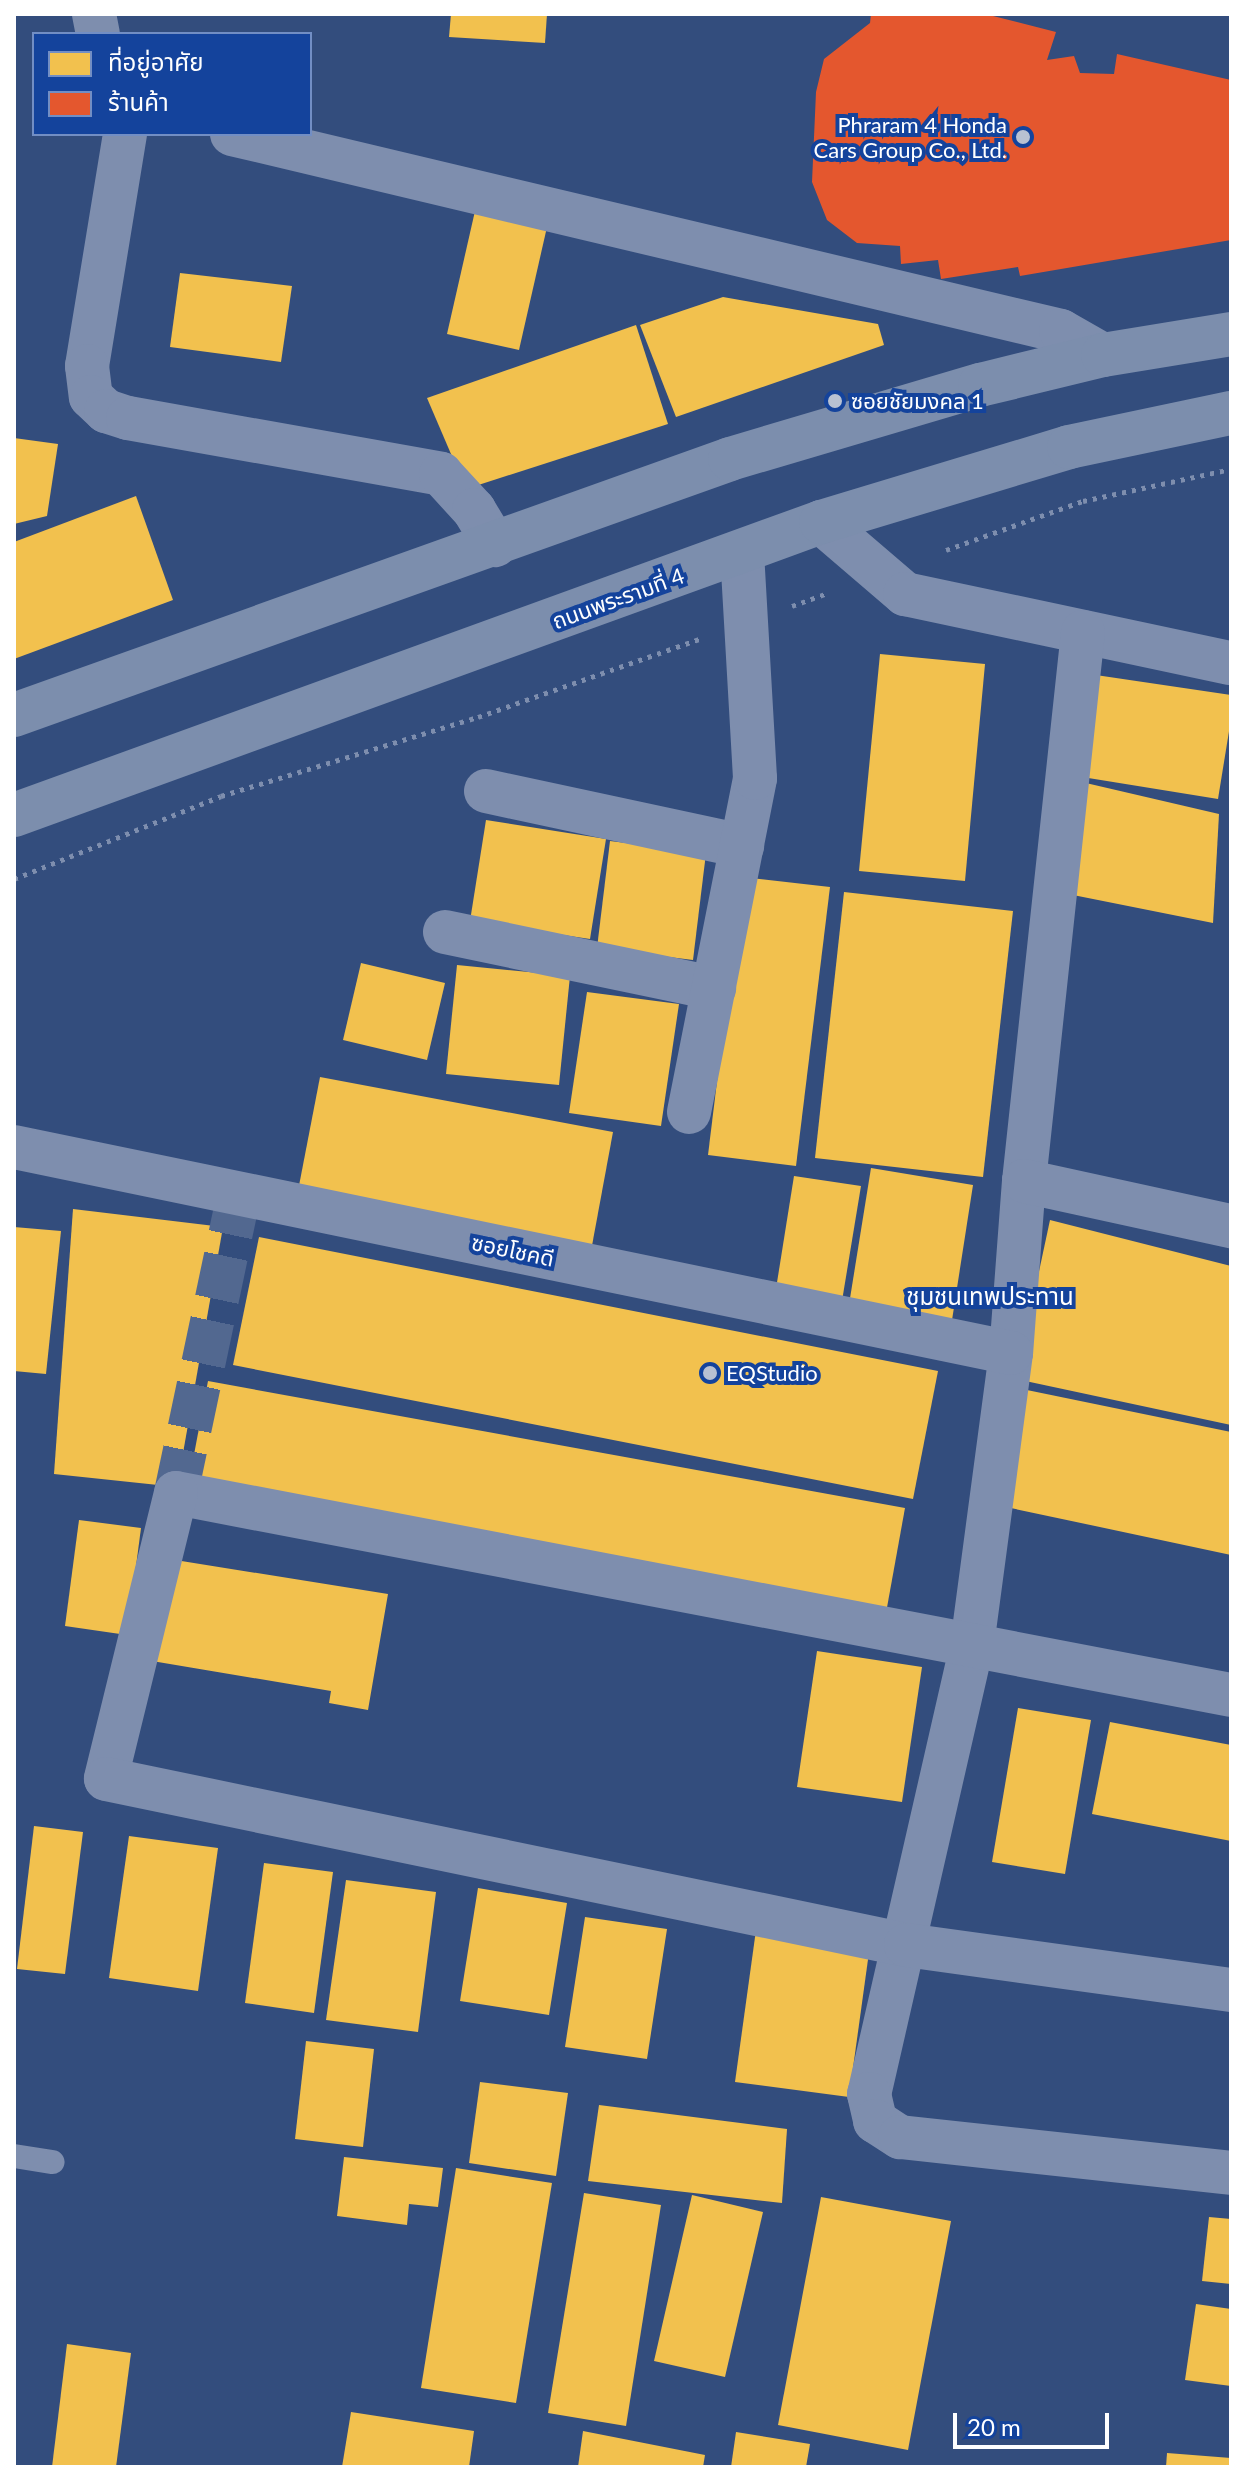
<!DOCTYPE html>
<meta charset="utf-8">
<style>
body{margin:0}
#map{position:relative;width:1245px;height:2481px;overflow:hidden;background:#334d7d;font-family:Lato,"Noto Sans Thai",sans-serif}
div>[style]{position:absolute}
.homes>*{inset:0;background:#f2c14e}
.shops>*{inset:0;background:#e4572e}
.street-tunnel>*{height:44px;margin-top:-22px;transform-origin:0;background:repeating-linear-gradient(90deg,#526890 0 44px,transparent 0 66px)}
.path>*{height:5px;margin-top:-2.5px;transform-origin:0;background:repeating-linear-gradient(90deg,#7e8eae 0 4px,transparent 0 10px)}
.lane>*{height:24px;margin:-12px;padding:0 12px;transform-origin:12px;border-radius:12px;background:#7e8eae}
.street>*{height:44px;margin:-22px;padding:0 22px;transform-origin:22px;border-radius:22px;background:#7e8eae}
.primary>*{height:44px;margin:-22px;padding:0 22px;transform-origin:22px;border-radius:22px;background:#7c8ead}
.dots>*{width:22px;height:22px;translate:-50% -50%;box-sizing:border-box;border:4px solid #14439c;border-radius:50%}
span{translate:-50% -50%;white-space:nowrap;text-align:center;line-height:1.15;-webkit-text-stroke:8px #14439c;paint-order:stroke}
.poi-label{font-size:22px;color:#fff}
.right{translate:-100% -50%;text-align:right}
.left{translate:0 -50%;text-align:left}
.street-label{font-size:22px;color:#fff}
.neighbourhood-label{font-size:24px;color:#fff}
.frame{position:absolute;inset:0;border:16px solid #fff;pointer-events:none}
.legend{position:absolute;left:32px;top:32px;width:280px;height:104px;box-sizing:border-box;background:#14439c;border:2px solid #728ec4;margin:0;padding:10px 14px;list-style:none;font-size:24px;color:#fff}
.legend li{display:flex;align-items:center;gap:16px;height:40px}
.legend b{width:40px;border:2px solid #728ec4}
.scale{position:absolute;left:953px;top:2413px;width:156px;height:36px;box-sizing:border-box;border:4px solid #fff;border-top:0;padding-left:10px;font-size:24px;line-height:28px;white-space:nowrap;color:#fff;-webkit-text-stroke:6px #14439c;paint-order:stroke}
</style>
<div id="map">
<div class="homes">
<i style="clip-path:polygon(451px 14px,547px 14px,545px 43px,449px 37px)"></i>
<i style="clip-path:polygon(475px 211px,547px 227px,519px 350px,447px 334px)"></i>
<i style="clip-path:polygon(180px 273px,292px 286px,281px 362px,170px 347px)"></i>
<i style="clip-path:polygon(723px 297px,878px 324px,884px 345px,676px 417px,640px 325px)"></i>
<i style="clip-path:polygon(636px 325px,668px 424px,466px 489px,427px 398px)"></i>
<i style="clip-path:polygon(14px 438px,58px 444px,47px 516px,14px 524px)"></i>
<i style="clip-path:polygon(136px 496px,173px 600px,14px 659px,14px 542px)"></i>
<i style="clip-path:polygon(880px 654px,985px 664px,965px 881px,859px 871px)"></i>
<i style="clip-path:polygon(1089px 674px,1231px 695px,1231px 719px,1218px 799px,1076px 776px)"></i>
<i style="clip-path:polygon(1073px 780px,1219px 814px,1213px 923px,1058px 892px)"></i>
<i style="clip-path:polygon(486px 820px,606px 839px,590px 939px,470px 921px)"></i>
<i style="clip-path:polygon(610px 841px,706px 853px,693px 960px,597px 948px)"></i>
<i style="clip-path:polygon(742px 877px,830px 887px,796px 1166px,708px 1155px)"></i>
<i style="clip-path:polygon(844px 892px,1013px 911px,983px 1177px,815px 1158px)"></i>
<i style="clip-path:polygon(361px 963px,445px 983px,427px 1060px,343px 1040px)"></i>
<i style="clip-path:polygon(457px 965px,570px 976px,559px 1085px,446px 1074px)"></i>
<i style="clip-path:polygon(587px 992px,679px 1004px,661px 1126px,569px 1113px)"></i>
<i style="clip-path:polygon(320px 1077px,613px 1132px,591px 1251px,297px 1196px)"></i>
<i style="clip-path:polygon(871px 1168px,973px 1185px,950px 1333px,847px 1317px)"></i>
<i style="clip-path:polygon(794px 1176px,861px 1186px,841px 1307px,775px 1295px)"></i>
<i style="clip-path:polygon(73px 1209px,223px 1227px,177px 1487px,54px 1474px)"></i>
<i style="clip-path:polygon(1050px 1220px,1231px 1266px,1231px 1425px,1016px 1379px)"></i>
<i style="clip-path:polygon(14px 1227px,61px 1231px,46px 1374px,14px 1371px)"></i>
<i style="clip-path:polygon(259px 1237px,938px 1371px,913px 1499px,233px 1365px)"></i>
<i style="clip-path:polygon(208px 1381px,905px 1508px,886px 1613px,188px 1486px)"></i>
<i style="clip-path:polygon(1022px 1389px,1231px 1432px,1231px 1555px,1006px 1507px)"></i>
<i style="clip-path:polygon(79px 1520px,141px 1528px,127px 1635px,65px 1626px)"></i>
<i style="clip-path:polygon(169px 1559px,388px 1594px,368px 1710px,329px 1703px,331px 1691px,152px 1661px)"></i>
<i style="clip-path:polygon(817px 1651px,922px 1667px,902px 1802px,797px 1787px)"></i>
<i style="clip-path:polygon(1018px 1708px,1091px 1720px,1065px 1874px,992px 1862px)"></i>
<i style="clip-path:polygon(1110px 1722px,1231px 1745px,1231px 1841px,1092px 1814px)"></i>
<i style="clip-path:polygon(34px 1826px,83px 1832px,65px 1974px,17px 1969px)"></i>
<i style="clip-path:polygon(129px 1836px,218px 1848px,198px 1991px,109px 1978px)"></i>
<i style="clip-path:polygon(264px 1863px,333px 1872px,314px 2013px,245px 2003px)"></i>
<i style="clip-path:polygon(346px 1880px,436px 1892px,418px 2032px,326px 2020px)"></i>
<i style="clip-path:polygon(478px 1888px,567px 1903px,549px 2015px,460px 2001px)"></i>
<i style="clip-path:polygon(585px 1917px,667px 1929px,647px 2059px,565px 2047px)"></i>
<i style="clip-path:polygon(756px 1930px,870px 1945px,849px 2097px,735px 2082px)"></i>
<i style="clip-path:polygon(306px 2041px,374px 2049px,363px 2147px,295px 2139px)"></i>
<i style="clip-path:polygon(480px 2082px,568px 2093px,556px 2176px,469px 2163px)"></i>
<i style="clip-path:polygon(599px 2105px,787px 2129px,782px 2203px,588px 2181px)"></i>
<i style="clip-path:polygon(344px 2157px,443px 2168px,438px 2207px,409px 2204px,407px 2225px,337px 2216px)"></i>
<i style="clip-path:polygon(456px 2168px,552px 2183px,516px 2403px,421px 2388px)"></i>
<i style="clip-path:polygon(584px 2193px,661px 2205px,626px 2426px,548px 2413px)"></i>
<i style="clip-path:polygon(692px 2195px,763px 2212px,725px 2377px,654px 2361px)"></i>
<i style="clip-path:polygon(821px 2197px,951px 2221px,908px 2450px,778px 2425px)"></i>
<i style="clip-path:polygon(1209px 2217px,1231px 2219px,1231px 2284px,1202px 2281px)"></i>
<i style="clip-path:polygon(1196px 2304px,1231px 2309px,1231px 2386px,1185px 2380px)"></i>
<i style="clip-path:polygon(67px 2344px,131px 2353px,116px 2467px,52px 2467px)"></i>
<i style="clip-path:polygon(351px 2412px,474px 2431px,469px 2467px,342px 2467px)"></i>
<i style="clip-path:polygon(583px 2431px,705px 2455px,703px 2467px,578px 2467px)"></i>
<i style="clip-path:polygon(736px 2432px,810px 2444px,806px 2467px,731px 2467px)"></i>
<i style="clip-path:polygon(1167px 2453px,1231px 2458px,1231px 2467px,1166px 2467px)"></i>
</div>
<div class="shops">
<i style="clip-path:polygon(871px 14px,985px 14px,1056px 32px,1047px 60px,1074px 56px,1080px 73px,1114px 74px,1117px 54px,1231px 80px,1231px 240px,1020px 276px,1018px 267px,941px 279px,938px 260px,901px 264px,900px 246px,857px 243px,827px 220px,812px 182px,816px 92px,824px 59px,870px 23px)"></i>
</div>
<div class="street-tunnel">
<i style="left:176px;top:1493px;width:306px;rotate:-78.1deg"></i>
</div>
<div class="path">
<i style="left:946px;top:550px;width:145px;rotate:-19.7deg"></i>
<i style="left:1083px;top:501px;width:151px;rotate:-12.2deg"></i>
<i style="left:792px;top:606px;width:38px;rotate:-20deg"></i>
<i style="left:14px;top:879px;width:223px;rotate:-21.8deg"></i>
<i style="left:221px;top:796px;width:269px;rotate:-17.1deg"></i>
<i style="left:478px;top:717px;width:235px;rotate:-19.4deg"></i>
</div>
<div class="lane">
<i style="left:14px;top:2156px;width:39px;rotate:9deg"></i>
</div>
<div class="street">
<i style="left:94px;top:14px;width:20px;rotate:79deg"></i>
<i style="left:125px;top:134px;width:235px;rotate:99.3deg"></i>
<i style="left:87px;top:366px;width:31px;rotate:83deg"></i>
<i style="left:91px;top:397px;width:21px;rotate:43deg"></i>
<i style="left:106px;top:411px;width:23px;rotate:18deg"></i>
<i style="left:128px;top:418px;width:318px;rotate:10.1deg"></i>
<i style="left:441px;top:474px;width:49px;rotate:47.5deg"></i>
<i style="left:474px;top:510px;width:41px;rotate:59deg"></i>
<i style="left:232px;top:134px;width:852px;rotate:13.37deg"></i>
<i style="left:1061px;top:331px;width:48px;rotate:29.7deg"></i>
<i style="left:821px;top:522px;width:111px;rotate:40.6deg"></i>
<i style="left:905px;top:594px;width:333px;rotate:12deg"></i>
<i style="left:1083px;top:632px;width:552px;rotate:96.13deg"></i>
<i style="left:1024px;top:1181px;width:172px;rotate:94.3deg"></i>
<i style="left:1011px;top:1353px;width:295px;rotate:97.6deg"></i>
<i style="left:972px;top:1645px;width:461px;rotate:102.9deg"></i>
<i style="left:869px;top:2094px;width:28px;rotate:77deg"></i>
<i style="left:875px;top:2121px;width:30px;rotate:33deg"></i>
<i style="left:900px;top:2137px;width:333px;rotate:6.2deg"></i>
<i style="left:486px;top:791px;width:262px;rotate:12.1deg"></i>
<i style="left:445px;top:932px;width:275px;rotate:11.8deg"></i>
<i style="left:689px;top:1112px;width:340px;rotate:-78.8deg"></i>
<i style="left:755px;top:778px;width:224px;rotate:-93.3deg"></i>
<i style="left:14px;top:1147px;width:1018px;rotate:11.67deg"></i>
<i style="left:1024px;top:1181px;width:212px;rotate:12.3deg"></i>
<i style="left:1231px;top:1695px;width:1074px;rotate:-169.16deg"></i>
<i style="left:176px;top:1493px;width:294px;rotate:103.8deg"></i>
<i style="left:106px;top:1779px;width:817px;rotate:11.72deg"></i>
<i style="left:906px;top:1945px;width:328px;rotate:7.9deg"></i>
</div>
<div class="primary">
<i style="left:14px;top:715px;width:760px;rotate:-19.67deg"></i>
<i style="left:730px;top:459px;width:261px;rotate:-16.5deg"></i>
<i style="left:980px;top:385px;width:127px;rotate:-13.7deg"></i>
<i style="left:1103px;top:355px;width:130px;rotate:-9.3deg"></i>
<i style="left:14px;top:815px;width:859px;rotate:-19.95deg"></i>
<i style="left:821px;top:522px;width:259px;rotate:-16.8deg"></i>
<i style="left:1069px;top:447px;width:166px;rotate:-11.9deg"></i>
</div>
<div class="dots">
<i style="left:1023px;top:137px;background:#b8c1d2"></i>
<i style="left:835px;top:401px;background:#b8c1d2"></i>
<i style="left:710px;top:1373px;background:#b8c1d2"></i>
</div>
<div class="poi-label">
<span class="right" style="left:1007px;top:137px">Phraram 4 Honda<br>Cars Group Co., Ltd.</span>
<span class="left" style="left:851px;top:401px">ซอยชัยมงคล 1</span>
<span class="left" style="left:726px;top:1373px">EQStudio</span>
</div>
<div class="street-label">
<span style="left:618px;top:598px;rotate:-20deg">ถนนพระรามที่ 4</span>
<span style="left:513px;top:1250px;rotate:12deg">ซอยโชคดี</span>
</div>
<div class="neighbourhood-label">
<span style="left:990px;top:1296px">ชุมชนเทพประทาน</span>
</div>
<div class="frame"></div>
<ul class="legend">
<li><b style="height:22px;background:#f2c14e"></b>ที่อยู่อาศัย</li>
<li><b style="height:22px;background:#e4572e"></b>ร้านค้า</li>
</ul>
<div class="scale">20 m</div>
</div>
